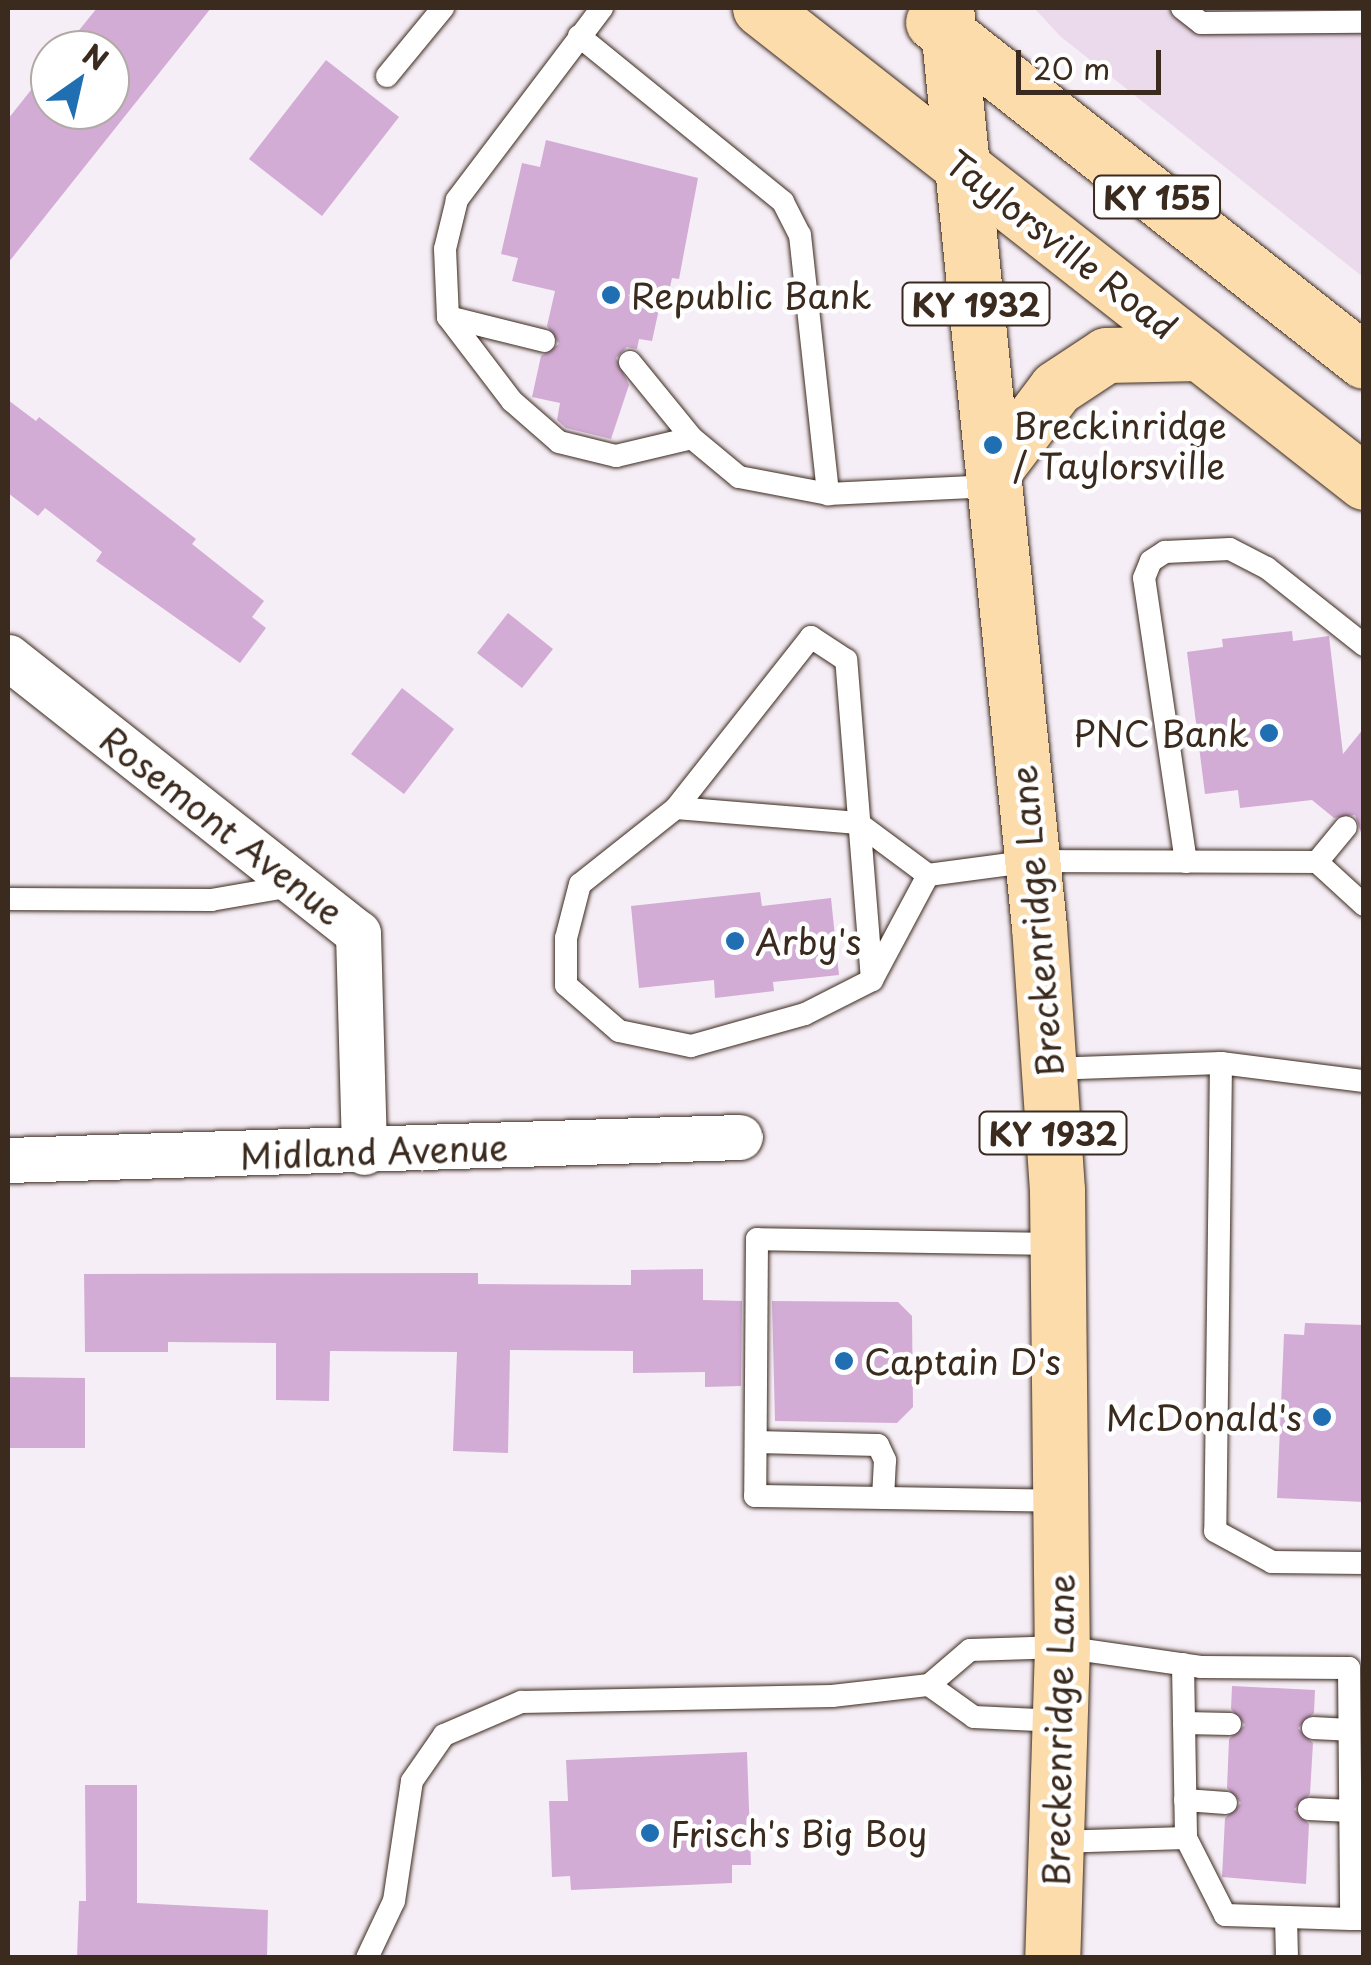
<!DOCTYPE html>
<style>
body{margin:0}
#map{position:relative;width:1371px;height:1965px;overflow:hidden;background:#f6eef6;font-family:"Playpen Sans",sans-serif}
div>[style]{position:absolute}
.built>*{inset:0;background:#ebdaec}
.building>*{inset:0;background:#d2acd4}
.roads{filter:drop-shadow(0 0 2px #3b2a1e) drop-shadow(0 0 2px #3b2a1e)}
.lane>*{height:22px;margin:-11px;padding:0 11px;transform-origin:11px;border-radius:11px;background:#fff}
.street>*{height:45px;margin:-22.5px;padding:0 22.5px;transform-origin:22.5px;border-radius:22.5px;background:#fff}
.primary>*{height:55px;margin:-27.5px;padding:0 27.5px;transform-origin:27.5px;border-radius:27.5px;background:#fddcac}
.dots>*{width:28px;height:28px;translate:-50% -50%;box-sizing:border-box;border:5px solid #fff;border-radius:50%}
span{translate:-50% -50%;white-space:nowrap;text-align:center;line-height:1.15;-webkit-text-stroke:9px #fff;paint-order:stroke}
.shield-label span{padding:2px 8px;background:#fff;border:2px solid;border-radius:8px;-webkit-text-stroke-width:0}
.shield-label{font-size:32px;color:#3b2a1e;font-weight:700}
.street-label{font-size:35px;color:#3b2a1e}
.poi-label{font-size:35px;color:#3b2a1e}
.left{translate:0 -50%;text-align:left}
.right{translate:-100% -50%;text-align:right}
.frame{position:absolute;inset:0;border:10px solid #3b2a1e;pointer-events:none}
.north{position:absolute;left:30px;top:30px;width:100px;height:100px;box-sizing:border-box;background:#fff;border:2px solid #b1aaa5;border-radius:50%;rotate:34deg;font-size:28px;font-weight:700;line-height:40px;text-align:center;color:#3b2a1e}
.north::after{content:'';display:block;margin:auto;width:35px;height:45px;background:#1f6fb2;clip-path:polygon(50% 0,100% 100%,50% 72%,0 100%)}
.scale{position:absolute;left:1016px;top:50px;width:145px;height:45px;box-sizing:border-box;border:5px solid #3b2a1e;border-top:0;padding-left:12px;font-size:30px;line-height:35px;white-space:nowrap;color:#3b2a1e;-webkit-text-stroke:8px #fff;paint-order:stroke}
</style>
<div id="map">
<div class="built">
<i style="clip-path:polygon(1034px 8px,1363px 8px,1363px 277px,1060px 36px)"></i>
</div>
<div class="building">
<i style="clip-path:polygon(97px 8px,211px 8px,8px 263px,8px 119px,50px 66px,50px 110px,110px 110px,110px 50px,63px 50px)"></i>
<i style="clip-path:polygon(326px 60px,399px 117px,322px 216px,249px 159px)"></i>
<i style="clip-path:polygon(546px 140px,698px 178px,679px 279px,672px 278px,667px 301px,661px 300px,652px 341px,639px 339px,637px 349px,627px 347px,616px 358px,629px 385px,611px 439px,566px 428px,557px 420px,560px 403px,532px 397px,541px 356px,559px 344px,547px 326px,555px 291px,512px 281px,518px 258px,501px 254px,522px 163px,540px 167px)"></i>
<i style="clip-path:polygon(8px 400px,36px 421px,39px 417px,196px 539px,192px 544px,264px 601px,252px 617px,266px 628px,240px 663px,96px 561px,102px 552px,45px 508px,38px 516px,8px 493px)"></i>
<i style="clip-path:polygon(508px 613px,553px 649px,522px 688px,477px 653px)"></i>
<i style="clip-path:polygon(1292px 631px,1293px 641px,1329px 636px,1343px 754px,1364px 728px,1364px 841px,1355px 815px,1334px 818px,1312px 800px,1240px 808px,1238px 790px,1205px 794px,1187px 652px,1223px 647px,1222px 639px)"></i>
<i style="clip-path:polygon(402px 688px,454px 729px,404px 794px,351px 754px)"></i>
<i style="clip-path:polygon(760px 892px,762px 906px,831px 898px,839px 975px,773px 982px,774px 991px,715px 998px,714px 980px,639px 988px,631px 906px)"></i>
<i style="clip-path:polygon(703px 1269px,703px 1300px,742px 1301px,741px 1386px,705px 1387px,705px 1372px,633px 1373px,633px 1351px,510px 1350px,508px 1453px,453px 1451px,457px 1352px,330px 1351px,329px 1401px,276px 1400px,276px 1343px,168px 1342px,168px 1352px,85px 1352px,84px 1274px,478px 1273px,478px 1284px,631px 1285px,631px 1270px)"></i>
<i style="clip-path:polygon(772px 1301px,898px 1302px,912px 1316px,913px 1407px,897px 1423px,775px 1421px)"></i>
<i style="clip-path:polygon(1305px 1323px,1364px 1325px,1364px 1502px,1277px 1498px,1284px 1334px,1304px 1335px)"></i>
<i style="clip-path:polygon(8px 1377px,85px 1378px,85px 1448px,8px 1448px)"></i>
<i style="clip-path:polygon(1232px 1686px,1315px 1690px,1314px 1713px,1298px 1728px,1313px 1743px,1310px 1794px,1294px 1809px,1309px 1824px,1306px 1884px,1222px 1877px,1225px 1818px,1241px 1803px,1227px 1788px,1229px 1739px,1245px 1725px,1231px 1709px)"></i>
<i style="clip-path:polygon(747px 1752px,751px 1865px,732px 1865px,732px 1883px,571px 1890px,570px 1876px,552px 1877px,549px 1801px,568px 1801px,566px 1760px)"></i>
<i style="clip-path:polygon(85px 1785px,137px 1785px,137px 1903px,268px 1910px,267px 1958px,77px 1958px,79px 1901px,86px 1901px)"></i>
</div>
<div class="roads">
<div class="lane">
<i style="left:602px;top:8px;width:241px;rotate:127.1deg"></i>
<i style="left:457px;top:200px;width:50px;rotate:103.8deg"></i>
<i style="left:445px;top:249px;width:68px;rotate:87.5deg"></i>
<i style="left:448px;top:317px;width:106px;rotate:52.7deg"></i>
<i style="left:512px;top:401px;width:62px;rotate:41.1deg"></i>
<i style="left:559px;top:442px;width:59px;rotate:13.8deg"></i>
<i style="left:616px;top:456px;width:78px;rotate:-13.3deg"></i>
<i style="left:692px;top:438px;width:61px;rotate:39.7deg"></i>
<i style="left:739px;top:477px;width:91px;rotate:10.8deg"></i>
<i style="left:1182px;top:8px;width:24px;rotate:38deg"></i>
<i style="left:1201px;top:23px;width:163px;rotate:-0.4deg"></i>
<i style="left:579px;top:36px;width:263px;rotate:39.1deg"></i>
<i style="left:783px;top:202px;width:37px;rotate:63deg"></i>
<i style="left:800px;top:235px;width:261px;rotate:83.8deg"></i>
<i style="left:828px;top:494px;width:166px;rotate:-2.8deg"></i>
<i style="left:387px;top:76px;width:88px;rotate:-50.5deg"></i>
<i style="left:448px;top:317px;width:99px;rotate:14deg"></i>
<i style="left:630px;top:362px;width:98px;rotate:50.8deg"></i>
<i style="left:676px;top:808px;width:183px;rotate:4.7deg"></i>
<i style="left:858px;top:823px;width:87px;rotate:36.6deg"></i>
<i style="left:928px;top:875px;width:106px;rotate:-7.6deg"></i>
<i style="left:1033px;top:861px;width:284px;rotate:0.2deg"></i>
<i style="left:1317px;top:862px;width:45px;rotate:-50.4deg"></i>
<i style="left:1186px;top:862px;width:287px;rotate:-98.4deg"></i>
<i style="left:1144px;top:578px;width:18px;rotate:-68deg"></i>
<i style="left:1151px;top:561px;width:17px;rotate:-33deg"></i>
<i style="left:1165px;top:552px;width:65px;rotate:-2.6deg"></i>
<i style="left:1230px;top:549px;width:42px;rotate:27.2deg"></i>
<i style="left:1267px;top:568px;width:124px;rotate:38.4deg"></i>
<i style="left:1317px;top:862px;width:64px;rotate:42.5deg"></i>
<i style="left:8px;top:899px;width:203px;rotate:0.3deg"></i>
<i style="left:211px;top:900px;width:88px;rotate:-9.8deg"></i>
<i style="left:872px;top:980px;width:321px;rotate:-94.6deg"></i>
<i style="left:846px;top:660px;width:42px;rotate:-146.7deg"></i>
<i style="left:811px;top:637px;width:218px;rotate:128.3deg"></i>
<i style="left:676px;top:808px;width:122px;rotate:141.6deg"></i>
<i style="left:580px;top:884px;width:56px;rotate:104.5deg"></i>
<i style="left:566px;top:938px;width:47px;rotate:90deg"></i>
<i style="left:566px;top:985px;width:70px;rotate:41deg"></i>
<i style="left:619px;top:1031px;width:74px;rotate:11.8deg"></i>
<i style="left:691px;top:1046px;width:118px;rotate:-15.7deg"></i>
<i style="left:805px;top:1014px;width:75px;rotate:-26.9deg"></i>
<i style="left:872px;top:980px;width:119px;rotate:-61.9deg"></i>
<i style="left:1221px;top:1063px;width:468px;rotate:90.7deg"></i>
<i style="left:1215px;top:1531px;width:65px;rotate:28.5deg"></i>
<i style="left:1272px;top:1562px;width:92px;rotate:0.6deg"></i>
<i style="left:1049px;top:1069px;width:172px;rotate:-2deg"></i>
<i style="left:1221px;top:1063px;width:144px;rotate:7.2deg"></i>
<i style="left:1059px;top:1244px;width:302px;rotate:-179.1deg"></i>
<i style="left:757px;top:1239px;width:257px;rotate:90.4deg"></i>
<i style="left:755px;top:1496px;width:307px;rotate:0.9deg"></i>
<i style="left:756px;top:1442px;width:122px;rotate:1.4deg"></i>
<i style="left:878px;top:1445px;width:17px;rotate:65deg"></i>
<i style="left:885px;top:1460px;width:38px;rotate:93deg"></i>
<i style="left:1183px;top:1664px;width:174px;rotate:89deg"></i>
<i style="left:929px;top:1685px;width:55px;rotate:35.4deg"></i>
<i style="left:974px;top:1717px;width:85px;rotate:2.7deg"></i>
<i style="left:1184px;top:1723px;width:46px;rotate:1.2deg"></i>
<i style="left:1313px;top:1728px;width:36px;rotate:3deg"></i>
<i style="left:1185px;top:1800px;width:41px;rotate:4.2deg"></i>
<i style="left:1309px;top:1809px;width:41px;rotate:2.8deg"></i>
<i style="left:1056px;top:1842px;width:130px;rotate:-1.8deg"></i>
<i style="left:1186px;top:1838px;width:86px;rotate:63.1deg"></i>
<i style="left:1225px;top:1915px;width:126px;rotate:1.8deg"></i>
<i style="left:1286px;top:1917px;width:41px;rotate:88.6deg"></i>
<i style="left:367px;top:1958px;width:63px;rotate:-64.7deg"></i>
<i style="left:394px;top:1901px;width:121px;rotate:-81.5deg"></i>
<i style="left:412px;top:1781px;width:56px;rotate:-55.2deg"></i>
<i style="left:444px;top:1735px;width:84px;rotate:-23.2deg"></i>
<i style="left:521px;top:1702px;width:311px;rotate:-1.1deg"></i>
<i style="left:832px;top:1696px;width:98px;rotate:-6.5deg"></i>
<i style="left:929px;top:1685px;width:54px;rotate:-40.5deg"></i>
<i style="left:970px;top:1650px;width:92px;rotate:-1.9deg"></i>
<i style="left:1062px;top:1647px;width:140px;rotate:8.2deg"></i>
<i style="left:1201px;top:1667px;width:148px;rotate:0.4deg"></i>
<i style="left:1349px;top:1668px;width:251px;rotate:89.5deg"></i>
<i style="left:1351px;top:1919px;width:13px"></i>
</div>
<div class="street">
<i style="left:8px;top:657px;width:446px;rotate:38.3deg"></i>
<i style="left:358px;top:933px;width:219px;rotate:88.4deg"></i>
<i style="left:8px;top:1160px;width:732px;rotate:-1.8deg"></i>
</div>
<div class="primary">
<i style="left:760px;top:8px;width:768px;rotate:38.12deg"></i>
<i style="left:946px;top:8px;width:923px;rotate:84.22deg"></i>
<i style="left:1039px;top:926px;width:265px;rotate:86.1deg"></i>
<i style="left:1057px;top:1190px;width:457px;rotate:89.4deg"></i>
<i style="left:1062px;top:1647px;width:311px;rotate:91.8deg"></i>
<i style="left:933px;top:22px;width:548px;rotate:38.19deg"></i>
<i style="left:995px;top:469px;width:101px;rotate:-53deg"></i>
<i style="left:1056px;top:388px;width:60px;rotate:-33.4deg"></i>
<i style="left:1106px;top:355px;width:94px;rotate:-1.2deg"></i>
</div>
</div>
<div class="dots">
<i style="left:611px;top:295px;background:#1f6fb2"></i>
<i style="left:993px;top:445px;background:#1f6fb2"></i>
<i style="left:1269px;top:733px;background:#1f6fb2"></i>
<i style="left:735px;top:941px;background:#1f6fb2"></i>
<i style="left:844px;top:1361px;background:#1f6fb2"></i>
<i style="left:1322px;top:1417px;background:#1f6fb2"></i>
<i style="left:650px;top:1833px;background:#1f6fb2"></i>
</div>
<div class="shield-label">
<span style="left:1157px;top:197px">KY 155</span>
<span style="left:976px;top:304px">KY 1932</span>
<span style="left:1053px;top:1133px">KY 1932</span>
</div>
<div class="street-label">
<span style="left:1062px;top:244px;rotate:38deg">Taylorsville Road</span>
<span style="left:222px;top:825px;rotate:38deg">Rosemont Avenue</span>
<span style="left:1036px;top:921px;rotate:-95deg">Breckenridge Lane</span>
<span style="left:374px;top:1151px;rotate:-2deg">Midland Avenue</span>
<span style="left:1058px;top:1730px;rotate:-89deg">Breckenridge Lane</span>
</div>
<div class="poi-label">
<span class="left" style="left:631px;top:295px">Republic Bank</span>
<span class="left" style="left:1013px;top:445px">Breckinridge<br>/ Taylorsville</span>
<span class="right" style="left:1249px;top:733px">PNC Bank</span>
<span class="left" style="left:755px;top:941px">Arby's</span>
<span class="left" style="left:864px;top:1361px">Captain D's</span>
<span class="right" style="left:1302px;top:1417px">McDonald's</span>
<span class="left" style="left:670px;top:1833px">Frisch's Big Boy</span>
</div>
<div class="frame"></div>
<div class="north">N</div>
<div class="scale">20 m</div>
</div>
